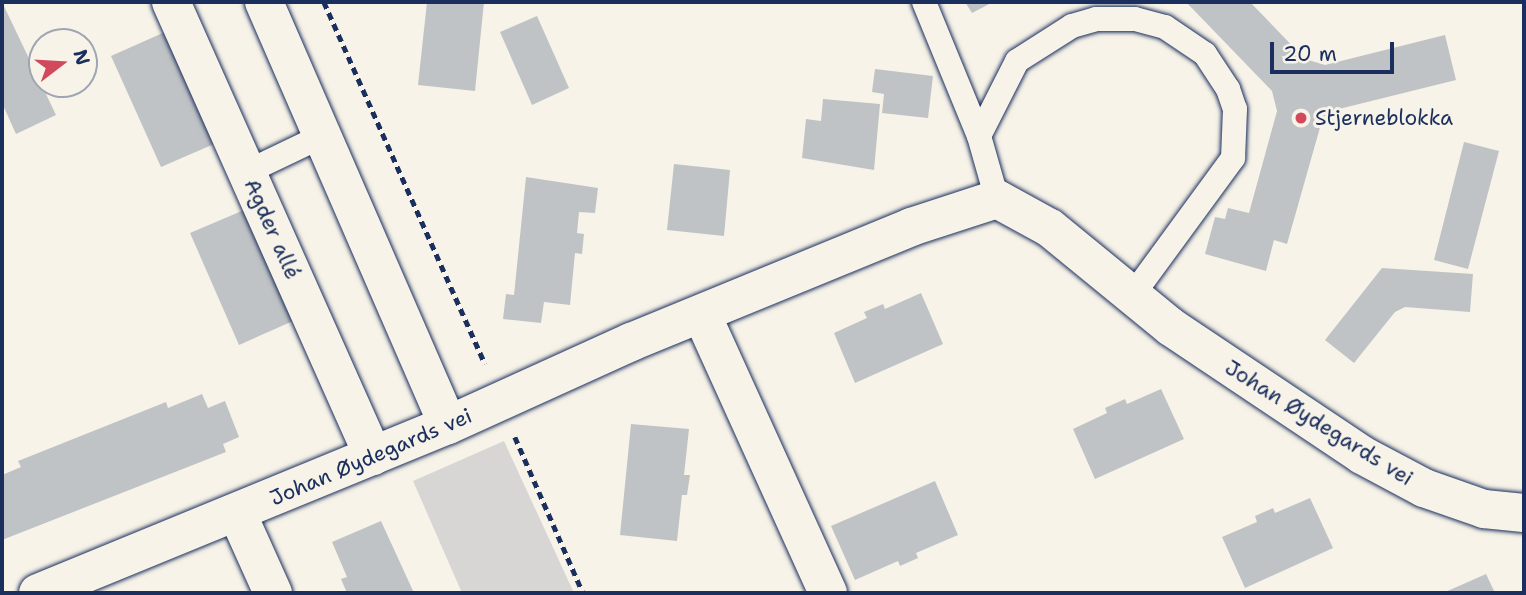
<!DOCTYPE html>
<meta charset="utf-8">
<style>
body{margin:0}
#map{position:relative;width:1526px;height:595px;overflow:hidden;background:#f7f3e8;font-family:"Shantell Sans",sans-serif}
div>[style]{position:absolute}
.green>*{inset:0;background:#d7d6d4}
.building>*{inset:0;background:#c0c3c5}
.path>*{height:4.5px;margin-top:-2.25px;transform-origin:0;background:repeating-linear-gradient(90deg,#1b2f5e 0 7px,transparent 0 12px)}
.roads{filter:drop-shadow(0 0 2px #1b2f5e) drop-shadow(0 0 2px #1b2f5e)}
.service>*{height:24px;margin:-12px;padding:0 12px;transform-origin:12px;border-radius:12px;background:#f7f3e8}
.minor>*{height:38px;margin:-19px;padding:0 19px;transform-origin:19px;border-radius:19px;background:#f7f3e8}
.dots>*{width:19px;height:19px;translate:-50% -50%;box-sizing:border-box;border:4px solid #f7f3e8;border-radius:50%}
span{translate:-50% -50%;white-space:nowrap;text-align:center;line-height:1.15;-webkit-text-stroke:6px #f7f3e8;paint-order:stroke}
.poi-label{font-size:21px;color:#1b2f5e}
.left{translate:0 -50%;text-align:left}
.street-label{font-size:21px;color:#1b2f5e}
.frame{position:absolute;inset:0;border:4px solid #1b2f5e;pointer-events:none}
.north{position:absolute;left:28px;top:28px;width:70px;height:70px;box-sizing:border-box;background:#f7f3e8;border:2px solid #9fa5b1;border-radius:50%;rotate:73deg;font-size:19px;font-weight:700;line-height:28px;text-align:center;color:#1b2f5e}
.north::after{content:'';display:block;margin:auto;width:24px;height:32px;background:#d1495b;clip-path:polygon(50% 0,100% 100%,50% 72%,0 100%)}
.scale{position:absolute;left:1270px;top:42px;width:124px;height:32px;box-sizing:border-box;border:4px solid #1b2f5e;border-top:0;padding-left:9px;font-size:21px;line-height:24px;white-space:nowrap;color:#1b2f5e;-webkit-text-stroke:5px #f7f3e8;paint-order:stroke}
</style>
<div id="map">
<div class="green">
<i style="clip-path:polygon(504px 441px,574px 593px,462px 593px,413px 481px)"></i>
</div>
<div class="building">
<i style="clip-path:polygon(2px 2px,56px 115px,16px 134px,2px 103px)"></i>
<i style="clip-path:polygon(427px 2px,484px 2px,475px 91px,418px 85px)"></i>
<i style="clip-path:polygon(965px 2px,993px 2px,972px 13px)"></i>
<i style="clip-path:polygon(1186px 2px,1250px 2px,1305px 59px,1325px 65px,1445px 35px,1456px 80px,1335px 110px,1321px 124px,1287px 244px,1274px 240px,1266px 271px,1205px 254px,1215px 217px,1225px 219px,1228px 208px,1249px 213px,1277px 111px,1272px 91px)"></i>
<i style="clip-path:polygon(537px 16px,569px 88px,532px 105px,500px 32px)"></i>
<i style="clip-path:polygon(165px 32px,214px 144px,161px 167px,111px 56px)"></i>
<i style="clip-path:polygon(875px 69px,933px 76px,928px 118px,882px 113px,884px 94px,872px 92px)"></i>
<i style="clip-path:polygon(823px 99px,880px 104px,874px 170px,802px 158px,806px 119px,821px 121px)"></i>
<i style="clip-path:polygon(1464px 142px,1499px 151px,1468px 269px,1434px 260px)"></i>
<i style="clip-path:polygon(674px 164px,730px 170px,724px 236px,667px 230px)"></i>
<i style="clip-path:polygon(526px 177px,598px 188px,595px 213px,579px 212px,577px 233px,584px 234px,582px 254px,575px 253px,570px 305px,544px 302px,541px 323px,503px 319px,506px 294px,514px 295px)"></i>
<i style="clip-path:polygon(244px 210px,293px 321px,239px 345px,190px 233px)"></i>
<i style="clip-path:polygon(1382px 268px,1473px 274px,1470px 312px,1405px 307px,1395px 312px,1354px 363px,1325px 340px)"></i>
<i style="clip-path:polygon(921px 293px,943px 344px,855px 383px,834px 333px,867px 318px,864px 312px,883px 304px,885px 309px)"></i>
<i style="clip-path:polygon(1161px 389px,1184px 439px,1095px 479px,1073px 429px,1107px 413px,1105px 408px,1125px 399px,1127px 404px)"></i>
<i style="clip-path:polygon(202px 394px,208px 408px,225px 401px,239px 437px,223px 444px,226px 452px,2px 540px,2px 475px,21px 467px,18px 461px,166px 402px,168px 408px)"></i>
<i style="clip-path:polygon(631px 424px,689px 429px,684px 475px,690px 475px,687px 495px,682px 495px,677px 541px,620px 535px)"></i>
<i style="clip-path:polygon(935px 481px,958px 535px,916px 553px,918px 558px,900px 566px,898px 561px,855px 580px,831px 526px)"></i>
<i style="clip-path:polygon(1310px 498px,1333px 548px,1245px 588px,1222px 537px,1257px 522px,1255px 516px,1273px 508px,1275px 513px)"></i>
<i style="clip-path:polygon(381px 521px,414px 593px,347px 593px,341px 579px,347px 577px,332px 542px)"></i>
<i style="clip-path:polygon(1486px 574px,1495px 593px,1443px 593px)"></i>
</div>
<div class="path">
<i style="left:324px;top:2px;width:396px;rotate:66deg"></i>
<i style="left:515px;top:437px;width:170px;rotate:66.4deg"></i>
</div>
<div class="roads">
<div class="service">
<i style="left:924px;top:2px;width:145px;rotate:67.7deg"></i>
<i style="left:979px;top:136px;width:66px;rotate:74.1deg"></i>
<i style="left:979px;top:136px;width:84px;rotate:-63.1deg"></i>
<i style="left:1017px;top:61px;width:65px;rotate:-32.5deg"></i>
<i style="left:1072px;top:26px;width:25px;rotate:-16deg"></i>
<i style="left:1096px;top:19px;width:39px"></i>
<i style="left:1135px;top:19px;width:31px;rotate:15deg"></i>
<i style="left:1165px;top:27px;width:48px;rotate:34deg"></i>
<i style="left:1205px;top:54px;width:42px;rotate:56.7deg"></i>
<i style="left:1228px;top:89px;width:21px;rotate:71deg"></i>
<i style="left:1235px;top:109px;width:49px;rotate:92.3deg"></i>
<i style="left:1233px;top:158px;width:171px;rotate:126.2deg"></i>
<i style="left:247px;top:172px;width:83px;rotate:-25.6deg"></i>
</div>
<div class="minor">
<i style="left:171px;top:2px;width:497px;rotate:66deg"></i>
<i style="left:264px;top:2px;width:461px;rotate:66.5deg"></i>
<i style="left:702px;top:315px;width:305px;rotate:65.6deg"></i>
<i style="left:237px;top:513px;width:88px;rotate:65.8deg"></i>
<i style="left:38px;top:593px;width:443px;rotate:-22.3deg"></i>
<i style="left:448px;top:425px;width:201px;rotate:-24.4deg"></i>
<i style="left:631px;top:342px;width:303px;rotate:-22.3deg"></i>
<i style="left:911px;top:227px;width:90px;rotate:-18deg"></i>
<i style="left:997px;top:199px;width:60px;rotate:28.7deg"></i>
<i style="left:1050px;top:228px;width:156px;rotate:39.3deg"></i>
<i style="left:1171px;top:327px;width:230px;rotate:33.8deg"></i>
<i style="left:1362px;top:455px;width:70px;rotate:28deg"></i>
<i style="left:1424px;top:488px;width:64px;rotate:19.3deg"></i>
<i style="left:1484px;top:509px;width:40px;rotate:5.7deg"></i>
</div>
</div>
<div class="dots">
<i style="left:1301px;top:118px;background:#d1495b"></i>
</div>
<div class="poi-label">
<span class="left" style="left:1315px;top:118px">Stjerneblokka</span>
</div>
<div class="street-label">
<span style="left:272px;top:229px;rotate:66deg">Agder allé</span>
<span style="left:1319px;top:423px;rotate:32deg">Johan Øydegards vei</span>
<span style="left:371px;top:457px;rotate:-23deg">Johan Øydegards vei</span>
</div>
<div class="frame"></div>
<div class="north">N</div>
<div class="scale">20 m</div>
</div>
